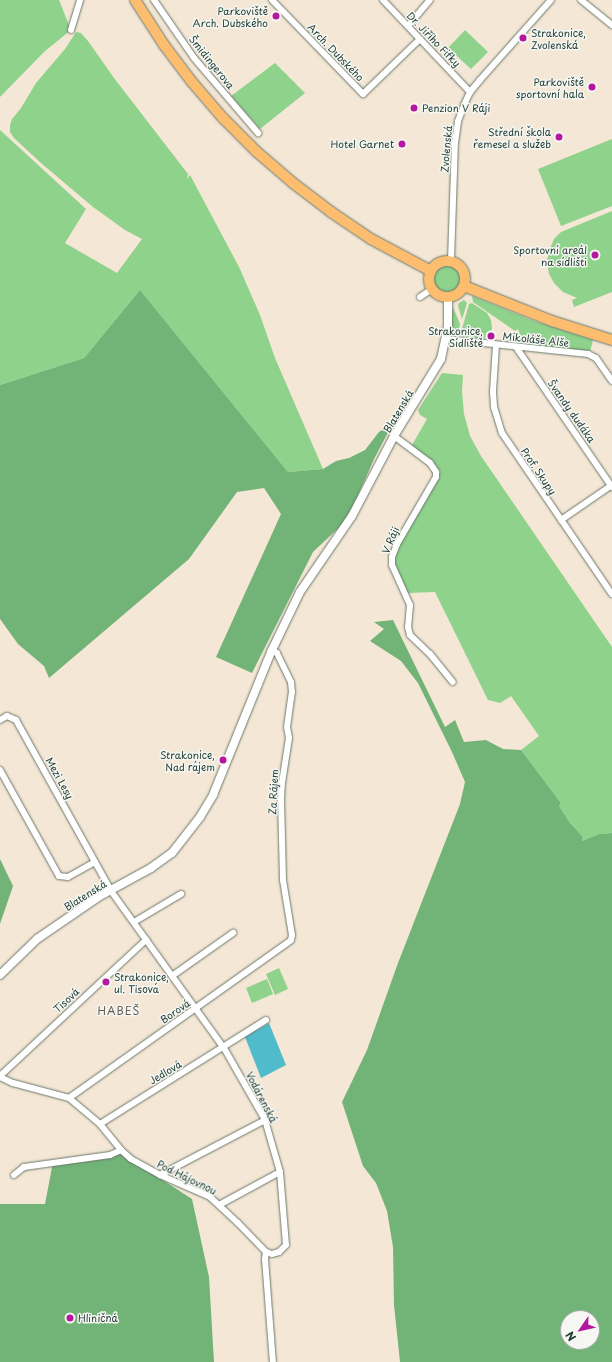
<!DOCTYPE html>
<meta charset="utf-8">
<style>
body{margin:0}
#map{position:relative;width:612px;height:1362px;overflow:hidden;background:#f5e7d5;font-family:"Playpen Sans",sans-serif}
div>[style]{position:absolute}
.green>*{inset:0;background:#8ed28b}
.round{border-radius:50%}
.forest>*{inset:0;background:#72b477}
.water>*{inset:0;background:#50bbcb}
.roads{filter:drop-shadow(0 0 1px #6a786c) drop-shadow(0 0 1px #6a786c)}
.minor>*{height:6px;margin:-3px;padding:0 3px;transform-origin:3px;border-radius:3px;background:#fff}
.tertiary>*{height:8px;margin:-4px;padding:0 4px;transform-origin:4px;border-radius:4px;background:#fff}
.primary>*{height:10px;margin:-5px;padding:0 5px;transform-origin:5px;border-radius:5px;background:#fcbd6f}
.primary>.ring{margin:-5px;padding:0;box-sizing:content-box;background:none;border:10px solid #fcbd6f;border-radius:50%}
.dots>*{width:11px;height:11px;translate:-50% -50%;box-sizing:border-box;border:2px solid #f6f6f2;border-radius:50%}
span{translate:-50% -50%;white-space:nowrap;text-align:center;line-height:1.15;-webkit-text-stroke:3px #f6f6f2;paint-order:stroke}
.poi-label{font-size:10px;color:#1f3d34}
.right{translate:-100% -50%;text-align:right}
.left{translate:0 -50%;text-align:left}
.street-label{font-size:10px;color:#1f3d34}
.neighbourhood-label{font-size:11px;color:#5f5b53;letter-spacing:1px}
.north{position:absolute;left:560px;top:1310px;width:40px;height:40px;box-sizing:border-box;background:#f6f6f2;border:1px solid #a0aca6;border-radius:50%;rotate:236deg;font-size:11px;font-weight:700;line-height:16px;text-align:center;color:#1f3d34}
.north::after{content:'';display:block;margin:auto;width:14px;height:18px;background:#b5179e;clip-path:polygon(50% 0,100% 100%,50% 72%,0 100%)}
</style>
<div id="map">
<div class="green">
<i style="clip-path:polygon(0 0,59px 0,71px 30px,45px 51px,0 97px)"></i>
<i style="clip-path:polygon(465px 30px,488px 52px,471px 69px,448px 48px)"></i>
<i style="clip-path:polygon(76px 32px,81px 33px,88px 41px,114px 78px,188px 174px,187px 179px,190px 175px,239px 267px,260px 315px,275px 358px,323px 469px,288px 472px,140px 290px,84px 358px,0 385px,0 130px,86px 209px,65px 243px,117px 273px,142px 239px,125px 230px,93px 207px,41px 163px,14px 138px,10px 132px,10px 125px,12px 119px,21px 108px,36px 83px,65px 49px)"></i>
<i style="clip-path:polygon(275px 63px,305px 93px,260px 129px,231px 96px)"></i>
<i style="clip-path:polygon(612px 139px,612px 206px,561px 226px,538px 169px)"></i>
<i style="clip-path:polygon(612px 211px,612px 292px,574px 307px,572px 300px,577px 298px,563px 292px,554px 283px,549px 274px,547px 261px,549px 251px,554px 239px,561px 232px)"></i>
<i class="round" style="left:433px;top:266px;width:28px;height:28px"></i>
<i style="clip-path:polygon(472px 296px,534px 321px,593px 340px,590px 352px,538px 347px,523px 343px,518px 329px,515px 331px,473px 302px)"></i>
<i style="clip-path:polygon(464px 300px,467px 303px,462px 319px,458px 306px,459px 303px)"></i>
<i style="clip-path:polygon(472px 303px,487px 313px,491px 320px,492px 329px,484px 339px,460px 336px,469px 304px)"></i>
<i style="clip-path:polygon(453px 307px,460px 324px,458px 335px,452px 330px,451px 326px)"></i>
<i style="clip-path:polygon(442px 373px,463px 375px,462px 391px,464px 414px,470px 436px,481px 456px,612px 647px,612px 833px,599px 834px,582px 841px,583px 837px,570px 823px,559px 806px,561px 803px,521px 750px,539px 736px,511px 696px,500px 703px,488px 700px,435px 592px,408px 593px,390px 562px,434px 481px,434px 465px,407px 443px,412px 445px,427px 419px,420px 415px,418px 410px)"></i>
<i style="clip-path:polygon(279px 968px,288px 989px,275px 995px,266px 974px)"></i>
<i style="clip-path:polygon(267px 979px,273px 994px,252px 1003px,246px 988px)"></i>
</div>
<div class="forest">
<i style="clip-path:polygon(140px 290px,288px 472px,323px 469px,336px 461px,349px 458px,365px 450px,379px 432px,393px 423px,374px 459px,347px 520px,313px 552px,252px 673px,216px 657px,281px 514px,264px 488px,237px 492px,189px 559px,49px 678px,44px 666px,18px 644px,0 619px,0 385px,84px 358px)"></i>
<i style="clip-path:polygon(evenodd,393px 620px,445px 727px,455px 720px,464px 742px,486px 740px,503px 749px,521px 750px,561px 803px,559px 806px,570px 823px,583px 837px,582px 841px,599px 834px,612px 833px,612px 1362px,400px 1362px,394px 1305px,393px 1247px,387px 1211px,376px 1183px,363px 1166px,342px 1102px,367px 1050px,398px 963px,460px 804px,465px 782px,452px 752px,418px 683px,401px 661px,370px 641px,384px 629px,374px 622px,393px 620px,568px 1318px,592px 1318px,592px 1342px,568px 1342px,568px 1318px)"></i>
<i style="clip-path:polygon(0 859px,13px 886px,0 924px)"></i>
<i style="clip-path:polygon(121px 1153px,192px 1199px,209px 1277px,214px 1362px,0 1362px,0 1204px,45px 1204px,53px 1162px)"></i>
</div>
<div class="water">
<i style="clip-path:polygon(269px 1023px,286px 1065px,261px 1078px,245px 1037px)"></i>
</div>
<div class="roads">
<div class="minor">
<i style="left:154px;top:0;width:70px;rotate:55.4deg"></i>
<i style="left:194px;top:58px;width:99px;rotate:49.5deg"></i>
<i style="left:272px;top:0;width:131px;rotate:45.9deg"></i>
<i style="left:363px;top:94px;width:79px;rotate:-44deg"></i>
<i style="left:383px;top:0;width:127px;rotate:46.6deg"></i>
<i style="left:581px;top:0;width:40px;rotate:39deg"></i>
<i style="left:408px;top:26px;width:34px;rotate:-50deg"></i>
<i style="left:71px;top:30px;width:31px;rotate:-73deg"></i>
<i style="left:451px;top:261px;width:118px;rotate:-88.1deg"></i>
<i style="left:455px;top:143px;width:22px;rotate:-82deg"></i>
<i style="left:458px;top:121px;width:17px;rotate:-69deg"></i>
<i style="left:464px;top:105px;width:14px;rotate:-65deg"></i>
<i style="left:470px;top:92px;width:16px;rotate:-50deg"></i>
<i style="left:480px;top:80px;width:107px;rotate:-48.4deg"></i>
<i style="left:420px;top:297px;width:14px;rotate:-34deg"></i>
<i style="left:446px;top:339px;width:143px;rotate:6deg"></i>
<i style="left:588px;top:354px;width:9px;rotate:27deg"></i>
<i style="left:596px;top:358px;width:28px;rotate:55deg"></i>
<i style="left:496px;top:345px;width:47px;rotate:93.7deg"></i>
<i style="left:493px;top:392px;width:15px;rotate:86deg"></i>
<i style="left:494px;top:407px;width:27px;rotate:73deg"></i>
<i style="left:502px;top:433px;width:195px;rotate:55.7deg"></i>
<i style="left:516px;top:347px;width:170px;rotate:55.6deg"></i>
<i style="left:394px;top:436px;width:45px;rotate:36.9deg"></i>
<i style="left:430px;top:463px;width:11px;rotate:56deg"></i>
<i style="left:436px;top:472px;width:5px;rotate:90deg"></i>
<i style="left:436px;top:477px;width:78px;rotate:120.2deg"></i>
<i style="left:397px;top:544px;width:14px;rotate:111deg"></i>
<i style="left:392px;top:557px;width:8px;rotate:90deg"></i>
<i style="left:392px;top:565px;width:44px;rotate:65.8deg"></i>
<i style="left:410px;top:605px;width:22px;rotate:95deg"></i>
<i style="left:408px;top:627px;width:8px;rotate:76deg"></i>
<i style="left:410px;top:635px;width:28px;rotate:44deg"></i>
<i style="left:430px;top:654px;width:36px;rotate:51deg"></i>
<i style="left:561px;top:520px;width:62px;rotate:-34.5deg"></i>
<i style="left:0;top:720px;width:8px;rotate:-30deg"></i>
<i style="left:7px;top:716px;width:10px;rotate:24deg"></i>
<i style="left:16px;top:720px;width:196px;rotate:60.9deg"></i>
<i style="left:111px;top:891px;width:193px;rotate:54.3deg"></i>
<i style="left:224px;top:1048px;width:83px;rotate:60.3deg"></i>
<i style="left:265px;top:1120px;width:54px;rotate:73.9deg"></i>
<i style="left:280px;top:1172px;width:73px;rotate:85.3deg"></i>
<i style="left:286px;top:1245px;width:10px;rotate:135deg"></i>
<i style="left:279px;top:1252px;width:7px;rotate:164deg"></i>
<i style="left:272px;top:1254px;width:6px;rotate:-162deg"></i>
<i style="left:0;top:770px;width:121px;rotate:60.9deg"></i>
<i style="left:59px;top:876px;width:9px;rotate:6deg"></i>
<i style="left:68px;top:877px;width:31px;rotate:-29deg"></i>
<i style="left:134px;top:922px;width:55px;rotate:-30.8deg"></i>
<i style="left:172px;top:976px;width:75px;rotate:-35.2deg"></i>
<i style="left:0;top:1076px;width:200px;rotate:-43deg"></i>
<i style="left:0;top:1077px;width:14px;rotate:25deg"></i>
<i style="left:13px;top:1083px;width:58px;rotate:15deg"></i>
<i style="left:69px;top:1098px;width:40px;rotate:40deg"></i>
<i style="left:100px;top:1124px;width:33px;rotate:51deg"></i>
<i style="left:121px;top:1150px;width:13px;rotate:42deg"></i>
<i style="left:131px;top:1159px;width:33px;rotate:29deg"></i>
<i style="left:160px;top:1175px;width:55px;rotate:23.7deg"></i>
<i style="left:210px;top:1197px;width:38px;rotate:43deg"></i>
<i style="left:238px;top:1223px;width:40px;rotate:46deg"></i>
<i style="left:266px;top:1252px;width:7px;rotate:98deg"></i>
<i style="left:265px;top:1259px;width:103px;rotate:85.6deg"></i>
<i style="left:69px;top:1098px;width:272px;rotate:-35.4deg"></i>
<i style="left:291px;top:940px;width:5px;rotate:-79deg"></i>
<i style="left:292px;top:935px;width:56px;rotate:-99.3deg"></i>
<i style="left:283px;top:880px;width:80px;rotate:-91.4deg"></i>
<i style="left:281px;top:800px;width:17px;rotate:-87deg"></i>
<i style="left:282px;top:783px;width:46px;rotate:-81.2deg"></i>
<i style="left:289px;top:738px;width:11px;rotate:-100deg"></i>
<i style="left:287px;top:727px;width:35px;rotate:-82deg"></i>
<i style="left:292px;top:692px;width:10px;rotate:-96deg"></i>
<i style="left:291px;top:682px;width:32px;rotate:-116deg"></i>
<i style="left:277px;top:653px;width:6px;rotate:-149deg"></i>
<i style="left:100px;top:1124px;width:196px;rotate:-32.1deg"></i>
<i style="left:14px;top:1175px;width:13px;rotate:-39deg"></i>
<i style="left:24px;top:1167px;width:87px;rotate:-7.9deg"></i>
<i style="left:110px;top:1155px;width:12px;rotate:-24deg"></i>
<i style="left:160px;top:1175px;width:119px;rotate:-27.6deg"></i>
<i style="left:219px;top:1205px;width:69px;rotate:-28.4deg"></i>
</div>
<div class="tertiary">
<i style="left:0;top:975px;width:52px;rotate:-44.2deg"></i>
<i style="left:37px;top:939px;width:74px;rotate:-34.5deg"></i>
<i style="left:98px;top:897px;width:60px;rotate:-28.7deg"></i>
<i style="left:151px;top:868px;width:26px;rotate:-36deg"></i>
<i style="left:172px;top:853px;width:46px;rotate:-52.1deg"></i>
<i style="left:200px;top:817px;width:26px;rotate:-59deg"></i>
<i style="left:213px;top:795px;width:157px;rotate:-67.9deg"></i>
<i style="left:272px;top:650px;width:64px;rotate:-64.2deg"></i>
<i style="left:300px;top:592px;width:92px;rotate:-55.6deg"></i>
<i style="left:352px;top:516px;width:90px;rotate:-62.3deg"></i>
<i style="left:394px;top:436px;width:90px;rotate:-58.6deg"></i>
<i style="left:441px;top:359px;width:34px;rotate:-78deg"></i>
<i style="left:448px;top:326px;width:28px;rotate:-90deg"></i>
</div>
<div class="primary">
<i style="left:135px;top:0;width:54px;rotate:57.2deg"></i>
<i style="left:164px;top:45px;width:46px;rotate:52.9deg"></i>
<i style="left:192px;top:82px;width:48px;rotate:49.3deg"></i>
<i style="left:223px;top:118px;width:48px;rotate:45deg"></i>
<i style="left:257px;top:152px;width:48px;rotate:40.7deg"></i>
<i style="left:293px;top:183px;width:48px;rotate:37.3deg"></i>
<i style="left:331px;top:212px;width:48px;rotate:34deg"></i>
<i style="left:371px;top:239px;width:68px;rotate:28.1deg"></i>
<i class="ring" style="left:429px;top:261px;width:26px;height:26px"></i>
<i style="left:464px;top:286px;width:95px;rotate:21.7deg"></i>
<i style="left:552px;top:321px;width:63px;rotate:17.6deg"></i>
</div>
</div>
<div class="dots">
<i style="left:276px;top:16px;background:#b5179e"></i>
<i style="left:523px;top:38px;background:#b5179e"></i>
<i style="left:592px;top:87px;background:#b5179e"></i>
<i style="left:414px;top:108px;background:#b5179e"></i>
<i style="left:559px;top:137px;background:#b5179e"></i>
<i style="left:402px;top:144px;background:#b5179e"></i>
<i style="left:595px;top:255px;background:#b5179e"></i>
<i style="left:491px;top:336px;background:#b5179e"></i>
<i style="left:223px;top:760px;background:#b5179e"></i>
<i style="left:106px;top:982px;background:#b5179e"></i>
<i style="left:70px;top:1318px;background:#b5179e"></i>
</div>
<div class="poi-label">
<span class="right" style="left:268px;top:16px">Parkoviště<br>Arch. Dubského</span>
<span class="left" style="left:531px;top:38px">Strakonice,<br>Zvolenská</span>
<span class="right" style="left:584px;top:87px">Parkoviště<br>sportovní hala</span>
<span class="left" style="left:422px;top:108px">Penzion V Ráji</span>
<span class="right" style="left:551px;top:137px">Střední škola<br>řemesel a služeb</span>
<span class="right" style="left:394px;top:144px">Hotel Garnet</span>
<span class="right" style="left:587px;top:255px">Sportovní areál<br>na sídlišti</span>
<span class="right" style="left:483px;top:336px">Strakonice,<br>Sídliště</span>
<span class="right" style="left:215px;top:760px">Strakonice,<br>Nad rájem</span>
<span class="left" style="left:114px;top:982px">Strakonice,<br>ul. Tisová</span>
<span class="left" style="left:78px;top:1318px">Hliničná</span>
</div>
<div class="street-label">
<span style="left:434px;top:39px;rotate:46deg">Dr. Jiřího Fifky</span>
<span style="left:336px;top:52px;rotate:46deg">Arch. Dubského</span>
<span style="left:212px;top:62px;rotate:51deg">Šmidingerova</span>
<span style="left:446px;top:149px;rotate:-85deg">Zvolenská</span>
<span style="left:536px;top:339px;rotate:6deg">Mikoláše Alše</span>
<span style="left:398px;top:411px;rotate:-59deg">Blatenská</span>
<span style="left:572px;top:411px;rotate:55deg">Švandy dudáka</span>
<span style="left:539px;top:471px;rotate:56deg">Prof. Skupy</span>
<span style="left:390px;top:540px;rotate:-66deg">V Ráji</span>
<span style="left:60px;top:778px;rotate:61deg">Mezi Lesy</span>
<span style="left:273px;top:792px;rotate:-87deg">Za Rájem</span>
<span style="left:85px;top:895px;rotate:-32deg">Blatenská</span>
<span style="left:66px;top:1000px;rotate:-43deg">Tisová</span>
<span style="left:175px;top:1011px;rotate:-35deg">Borová</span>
<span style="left:165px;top:1072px;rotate:-31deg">Jedlová</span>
<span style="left:262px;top:1097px;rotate:63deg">Vodárenská</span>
<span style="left:187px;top:1177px;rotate:26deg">Pod Hájovnou</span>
</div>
<div class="neighbourhood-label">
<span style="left:119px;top:1011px">HABEŠ</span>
</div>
<div class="north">N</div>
</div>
